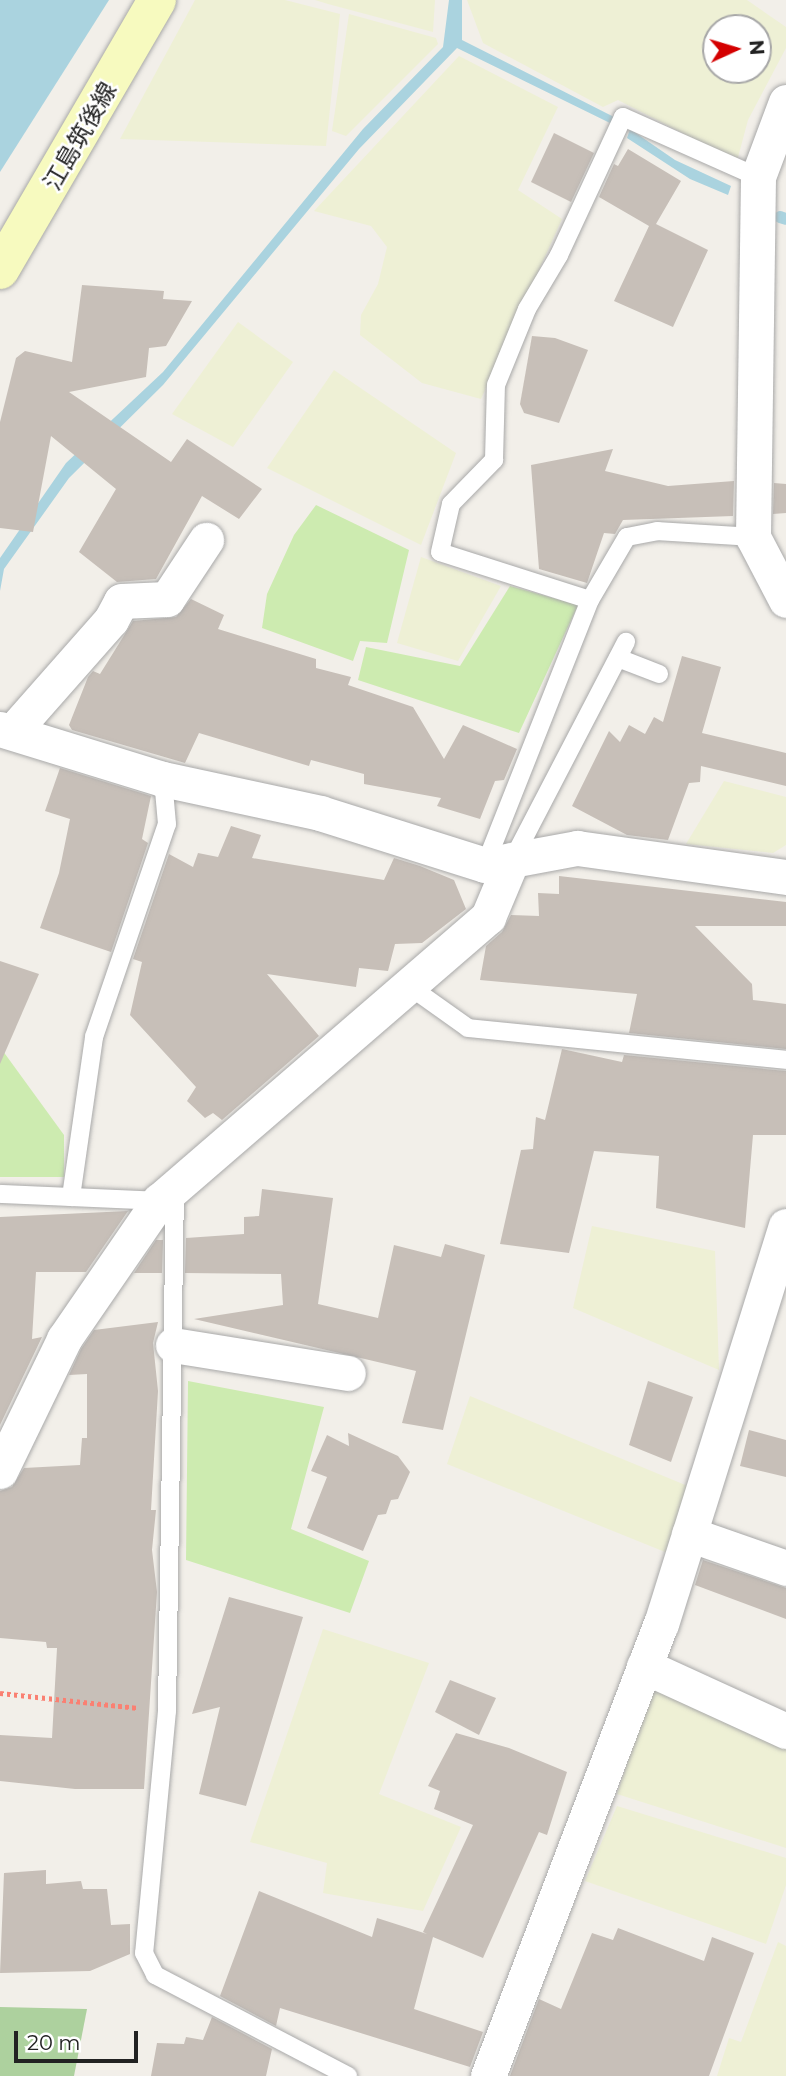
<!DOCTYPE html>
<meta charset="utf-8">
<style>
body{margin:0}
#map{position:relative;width:786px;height:2076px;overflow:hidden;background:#f2efe9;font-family:Montserrat,"Noto Sans JP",sans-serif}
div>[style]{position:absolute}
.farmland>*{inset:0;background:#eef0d5}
.grass>*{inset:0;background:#cdebb0}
.forest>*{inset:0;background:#add19e}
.water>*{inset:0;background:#aad3df}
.stream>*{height:12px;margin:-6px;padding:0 6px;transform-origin:6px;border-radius:6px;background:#aad3df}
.building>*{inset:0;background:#c7bfb8}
.path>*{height:4.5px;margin-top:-2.25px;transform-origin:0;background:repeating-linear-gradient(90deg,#fa8072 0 3.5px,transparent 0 7px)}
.roads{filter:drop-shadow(0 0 2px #a9a9a9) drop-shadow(0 0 2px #a9a9a9)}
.service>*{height:18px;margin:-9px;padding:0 9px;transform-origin:9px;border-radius:9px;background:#fff}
.minor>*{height:35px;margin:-17.5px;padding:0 17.5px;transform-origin:17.5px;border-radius:17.5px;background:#fff}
.secondary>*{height:38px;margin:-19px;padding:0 19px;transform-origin:19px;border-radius:19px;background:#f7fabf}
span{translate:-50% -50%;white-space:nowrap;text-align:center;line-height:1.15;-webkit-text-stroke:5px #fff;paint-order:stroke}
.street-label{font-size:24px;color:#222}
.north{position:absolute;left:702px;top:14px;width:70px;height:70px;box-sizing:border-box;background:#fff;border:2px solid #a7a7a7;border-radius:50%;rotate:86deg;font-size:19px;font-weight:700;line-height:28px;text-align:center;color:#222}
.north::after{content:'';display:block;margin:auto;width:24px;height:32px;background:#d40000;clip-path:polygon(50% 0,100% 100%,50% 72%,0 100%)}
.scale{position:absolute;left:14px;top:2031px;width:124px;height:32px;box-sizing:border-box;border:4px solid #222;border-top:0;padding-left:9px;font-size:21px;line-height:24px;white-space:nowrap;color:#222;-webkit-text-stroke:5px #fff;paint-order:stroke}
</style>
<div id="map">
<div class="farmland">
<i style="clip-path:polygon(195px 0,285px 0,340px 14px,326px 146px,120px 139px)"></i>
<i style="clip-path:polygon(315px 0,435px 0,433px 32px,328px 4px)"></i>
<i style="clip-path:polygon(evenodd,467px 0,747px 0,786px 27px,786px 48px,748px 120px,737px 161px,618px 100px,603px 107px,483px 43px,467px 0,716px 28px,758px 28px,758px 70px,716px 70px,716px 28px)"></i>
<i style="clip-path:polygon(349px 14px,436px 38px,438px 44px,346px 136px,332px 131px)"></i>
<i style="clip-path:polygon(459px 56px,558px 107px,518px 190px,562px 219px,481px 399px,422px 383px,360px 335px,361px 315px,378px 284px,387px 247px,371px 226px,314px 211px)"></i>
<i style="clip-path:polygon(238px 322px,293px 362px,233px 447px,172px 414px)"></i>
<i style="clip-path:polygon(334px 370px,456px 453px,421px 545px,267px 468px)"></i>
<i style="clip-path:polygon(421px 557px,501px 586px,458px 661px,397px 643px)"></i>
<i style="clip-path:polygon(724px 781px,786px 797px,786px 845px,773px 853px,686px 844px)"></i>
<i style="clip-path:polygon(592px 1226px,715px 1251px,719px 1370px,573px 1308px)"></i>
<i style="clip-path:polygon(470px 1396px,695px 1489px,675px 1556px,447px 1464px)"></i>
<i style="clip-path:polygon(323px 1629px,429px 1663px,379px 1794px,461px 1827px,423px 1911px,323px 1893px,327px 1863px,250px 1842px)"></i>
<i style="clip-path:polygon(654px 1683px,786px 1745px,786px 1848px,617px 1794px)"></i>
<i style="clip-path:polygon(617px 1806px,786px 1858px,786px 1885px,766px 1944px,585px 1881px)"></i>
<i style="clip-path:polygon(778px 1942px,786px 1946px,786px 2076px,717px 2076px,729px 2038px,741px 2042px)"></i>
</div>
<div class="grass">
<i style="clip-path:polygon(316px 505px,409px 550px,387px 643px,360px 641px,353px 661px,262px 628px,267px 594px,294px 535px)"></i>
<i style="clip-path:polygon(510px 586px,578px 605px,519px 733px,358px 680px,366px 647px,460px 666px)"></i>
<i style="clip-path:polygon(0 1047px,64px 1135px,64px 1177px,0 1177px)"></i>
<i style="clip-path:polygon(188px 1381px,324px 1407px,291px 1529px,369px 1561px,350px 1613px,186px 1560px)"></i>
</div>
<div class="forest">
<i style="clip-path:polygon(0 2007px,87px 2009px,74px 2076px,0 2076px)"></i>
</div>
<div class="water">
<i style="clip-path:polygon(0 0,109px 0,0 172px)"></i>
<i style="clip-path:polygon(449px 0,462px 0,462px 40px,614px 117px,612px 124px,457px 48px,359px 149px,163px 385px,69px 478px,4px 569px,0 591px,0 558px,66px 463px,163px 372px,363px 129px,443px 47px)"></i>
<i style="clip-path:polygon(630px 129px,675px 160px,731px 186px,728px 195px,690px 179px,627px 138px)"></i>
</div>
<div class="stream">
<i style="left:780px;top:217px;width:6px;rotate:18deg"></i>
</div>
<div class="building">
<i style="clip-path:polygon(554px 133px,594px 153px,571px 202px,531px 182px)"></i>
<i style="clip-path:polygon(628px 149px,681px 181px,656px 224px,708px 250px,673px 327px,614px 301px,649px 226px,599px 197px,614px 164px,618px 166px)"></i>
<i style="clip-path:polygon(82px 285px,164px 291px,163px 299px,192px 301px,166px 346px,149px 348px,146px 377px,69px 392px,171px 462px,187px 439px,262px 489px,239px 519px,202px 496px,156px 579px,117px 582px,79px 552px,116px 489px,51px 436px,33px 532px,0 528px,0 422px,16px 358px,25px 351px,72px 362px)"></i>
<i style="clip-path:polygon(532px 336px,555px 338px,588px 350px,559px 423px,524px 413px,520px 404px)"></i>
<i style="clip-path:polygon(613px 449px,605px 471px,668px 486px,734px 481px,733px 516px,623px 520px,615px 534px,604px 533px,587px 583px,539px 569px,531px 465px)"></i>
<i style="clip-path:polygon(774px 483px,786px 484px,786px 513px,773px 514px)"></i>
<i style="clip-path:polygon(191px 599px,224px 615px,218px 629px,316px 659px,316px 668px,351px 677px,348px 685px,413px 707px,444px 759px,463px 725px,517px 749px,504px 780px,495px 781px,480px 819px,437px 806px,441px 798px,364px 784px,364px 774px,311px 760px,309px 766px,199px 733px,185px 763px,72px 730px,69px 725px,88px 677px,93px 671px,100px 674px,133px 621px,176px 617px)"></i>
<i style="clip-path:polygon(682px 656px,721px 667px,702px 733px,786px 753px,786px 786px,701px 766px,700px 782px,689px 783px,668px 840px,627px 835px,572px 806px,609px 731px,620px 742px,629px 725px,645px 734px,654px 717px,663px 722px)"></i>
<i style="clip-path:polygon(60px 768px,151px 796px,142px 839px,148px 843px,111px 952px,40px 928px,59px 873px,70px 819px,45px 811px)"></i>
<i style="clip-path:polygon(231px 826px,261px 835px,252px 858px,384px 880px,394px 858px,420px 866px,454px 880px,466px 909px,422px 943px,395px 944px,388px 971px,359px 968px,356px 987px,267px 974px,319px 1036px,222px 1120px,213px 1113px,205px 1118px,187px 1101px,196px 1087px,130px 1015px,142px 962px,133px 959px,169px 854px,193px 867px,198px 853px,218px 857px)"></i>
<i style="clip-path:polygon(559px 876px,786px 902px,786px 926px,695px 926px,752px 984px,753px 1000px,786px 1004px,786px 1049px,629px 1033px,637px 994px,480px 980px,486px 946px,502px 932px,511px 915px,539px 916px,538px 893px,559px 894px)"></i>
<i style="clip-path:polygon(0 961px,39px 974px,0 1064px)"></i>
<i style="clip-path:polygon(562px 1049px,622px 1062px,624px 1055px,786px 1071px,786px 1135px,753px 1135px,745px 1228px,656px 1208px,659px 1156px,594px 1151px,569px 1253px,500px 1244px,521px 1150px,533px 1149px,536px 1117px,545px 1120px)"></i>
<i style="clip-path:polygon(262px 1189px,333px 1198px,318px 1304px,378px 1318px,394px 1245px,441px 1257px,445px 1244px,485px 1255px,443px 1430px,402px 1423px,416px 1371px,194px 1319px,283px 1305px,281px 1274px,185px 1273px,186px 1238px,244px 1234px,244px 1217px,259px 1216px)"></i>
<i style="clip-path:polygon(128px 1211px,86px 1272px,36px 1272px,32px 1339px,42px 1337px,0 1425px,0 1217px)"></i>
<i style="clip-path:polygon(156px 1240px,163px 1240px,162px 1273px,134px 1273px)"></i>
<i style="clip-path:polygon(158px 1322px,153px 1343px,158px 1391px,151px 1510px,156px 1510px,152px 1550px,157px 1592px,144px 1789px,75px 1789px,0 1781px,0 1735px,52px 1738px,57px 1648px,47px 1648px,46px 1642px,0 1638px,0 1491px,12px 1487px,24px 1468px,80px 1465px,82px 1438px,87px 1438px,87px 1374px,69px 1375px,81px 1349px,94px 1330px)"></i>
<i style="clip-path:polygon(648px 1381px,693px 1397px,671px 1462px,629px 1445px)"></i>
<i style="clip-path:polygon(749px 1430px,786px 1440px,786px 1477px,740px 1466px)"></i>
<i style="clip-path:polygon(348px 1433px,398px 1456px,410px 1472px,398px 1499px,391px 1500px,386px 1514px,378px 1515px,363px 1551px,307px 1528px,327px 1477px,311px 1471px,327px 1435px,349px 1446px)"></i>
<i style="clip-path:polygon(703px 1560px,786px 1588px,786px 1619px,695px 1585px)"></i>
<i style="clip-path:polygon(229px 1597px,303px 1617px,246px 1806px,199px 1794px,220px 1707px,192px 1714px)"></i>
<i style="clip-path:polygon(450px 1680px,496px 1698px,479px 1735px,435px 1712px)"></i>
<i style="clip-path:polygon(456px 1733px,509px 1748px,567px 1772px,547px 1835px,539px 1832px,483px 1958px,433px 1937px,414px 2009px,483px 2032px,470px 2067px,280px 2008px,276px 2026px,220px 1996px,259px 1891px,372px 1937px,377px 1918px,427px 1934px,423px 1932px,473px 1825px,434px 1809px,440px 1791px,428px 1786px)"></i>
<i style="clip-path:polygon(46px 1870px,46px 1884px,81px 1881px,83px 1889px,107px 1889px,111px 1925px,130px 1924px,130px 1954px,90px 1971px,0 1973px,4px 1873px)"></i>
<i style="clip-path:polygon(618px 1928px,704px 1961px,712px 1937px,754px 1953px,709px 2076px,510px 2076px,539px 1999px,561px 2009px,592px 1933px,613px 1940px)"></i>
<i style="clip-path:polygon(212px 2017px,272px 2049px,266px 2076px,151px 2076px,157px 2043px,184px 2044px,186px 2037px,203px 2040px)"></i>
</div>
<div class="path">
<i style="left:0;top:1693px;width:139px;rotate:6.2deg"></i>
</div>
<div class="roads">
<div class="service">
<i style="left:590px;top:600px;width:157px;rotate:-162.3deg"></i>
<i style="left:440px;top:552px;width:49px;rotate:-77.1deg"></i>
<i style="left:451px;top:504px;width:62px;rotate:-45.7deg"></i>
<i style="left:494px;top:460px;width:75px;rotate:-88.5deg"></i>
<i style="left:496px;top:385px;width:82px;rotate:-67.8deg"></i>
<i style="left:527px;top:309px;width:63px;rotate:-59.3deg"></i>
<i style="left:559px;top:255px;width:152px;rotate:-65.1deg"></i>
<i style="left:623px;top:117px;width:148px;rotate:24deg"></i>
<i style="left:618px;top:658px;width:44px;rotate:21.3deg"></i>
<i style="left:513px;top:859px;width:245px;rotate:-62.5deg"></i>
<i style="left:485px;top:865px;width:285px;rotate:-68.4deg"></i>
<i style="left:590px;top:600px;width:73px;rotate:-59.6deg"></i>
<i style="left:627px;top:537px;width:31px;rotate:-11deg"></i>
<i style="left:657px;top:531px;width:96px;rotate:3.6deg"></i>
<i style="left:409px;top:986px;width:72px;rotate:35.4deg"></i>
<i style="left:468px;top:1028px;width:320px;rotate:5.7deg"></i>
<i style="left:175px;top:1189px;width:522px;rotate:90.88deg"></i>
<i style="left:167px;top:1711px;width:243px;rotate:95.4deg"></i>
<i style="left:144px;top:1953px;width:25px;rotate:63deg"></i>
<i style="left:155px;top:1975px;width:218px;rotate:27.6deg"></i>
<i style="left:0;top:1194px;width:159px;rotate:2.5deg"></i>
<i style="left:71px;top:1197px;width:162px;rotate:-81.8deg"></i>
<i style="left:94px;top:1037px;width:225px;rotate:-71.1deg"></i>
<i style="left:167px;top:824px;width:45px;rotate:-95.1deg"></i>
</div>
<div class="minor">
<i style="left:786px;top:102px;width:80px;rotate:110.5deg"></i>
<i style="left:758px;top:177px;width:360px;rotate:90.8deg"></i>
<i style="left:753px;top:537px;width:71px;rotate:62.4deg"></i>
<i style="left:0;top:729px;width:170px;rotate:17.1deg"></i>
<i style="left:163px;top:779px;width:161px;rotate:12.2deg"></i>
<i style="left:320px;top:813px;width:173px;rotate:17.5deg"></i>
<i style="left:485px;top:865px;width:94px;rotate:-10.5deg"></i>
<i style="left:577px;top:848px;width:211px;rotate:7.9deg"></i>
<i style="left:13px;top:731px;width:148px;rotate:-48.6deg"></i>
<i style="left:111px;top:620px;width:21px;rotate:-62deg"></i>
<i style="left:121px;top:601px;width:46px;rotate:-2.5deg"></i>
<i style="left:167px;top:599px;width:71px;rotate:-56.5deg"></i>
<i style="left:173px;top:1345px;width:177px;rotate:9.1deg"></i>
<i style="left:0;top:1471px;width:147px;rotate:-64.1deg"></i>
<i style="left:64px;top:1339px;width:168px;rotate:-55.5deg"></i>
<i style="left:159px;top:1201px;width:435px;rotate:-40.8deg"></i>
<i style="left:488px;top:917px;width:62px;rotate:-67.2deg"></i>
<i style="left:689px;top:1534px;width:103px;rotate:19.3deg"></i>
<i style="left:644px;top:1666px;width:156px;rotate:24.6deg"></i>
<i style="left:488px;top:2076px;width:484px;rotate:-69.1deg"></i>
<i style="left:661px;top:1624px;width:417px;rotate:-72.6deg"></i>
</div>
<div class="secondary">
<i style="left:0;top:270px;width:312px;rotate:-59.8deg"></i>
</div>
</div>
<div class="street-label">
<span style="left:80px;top:136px;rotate:-60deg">江島筑後線</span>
</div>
<div class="north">N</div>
<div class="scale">20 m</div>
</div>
